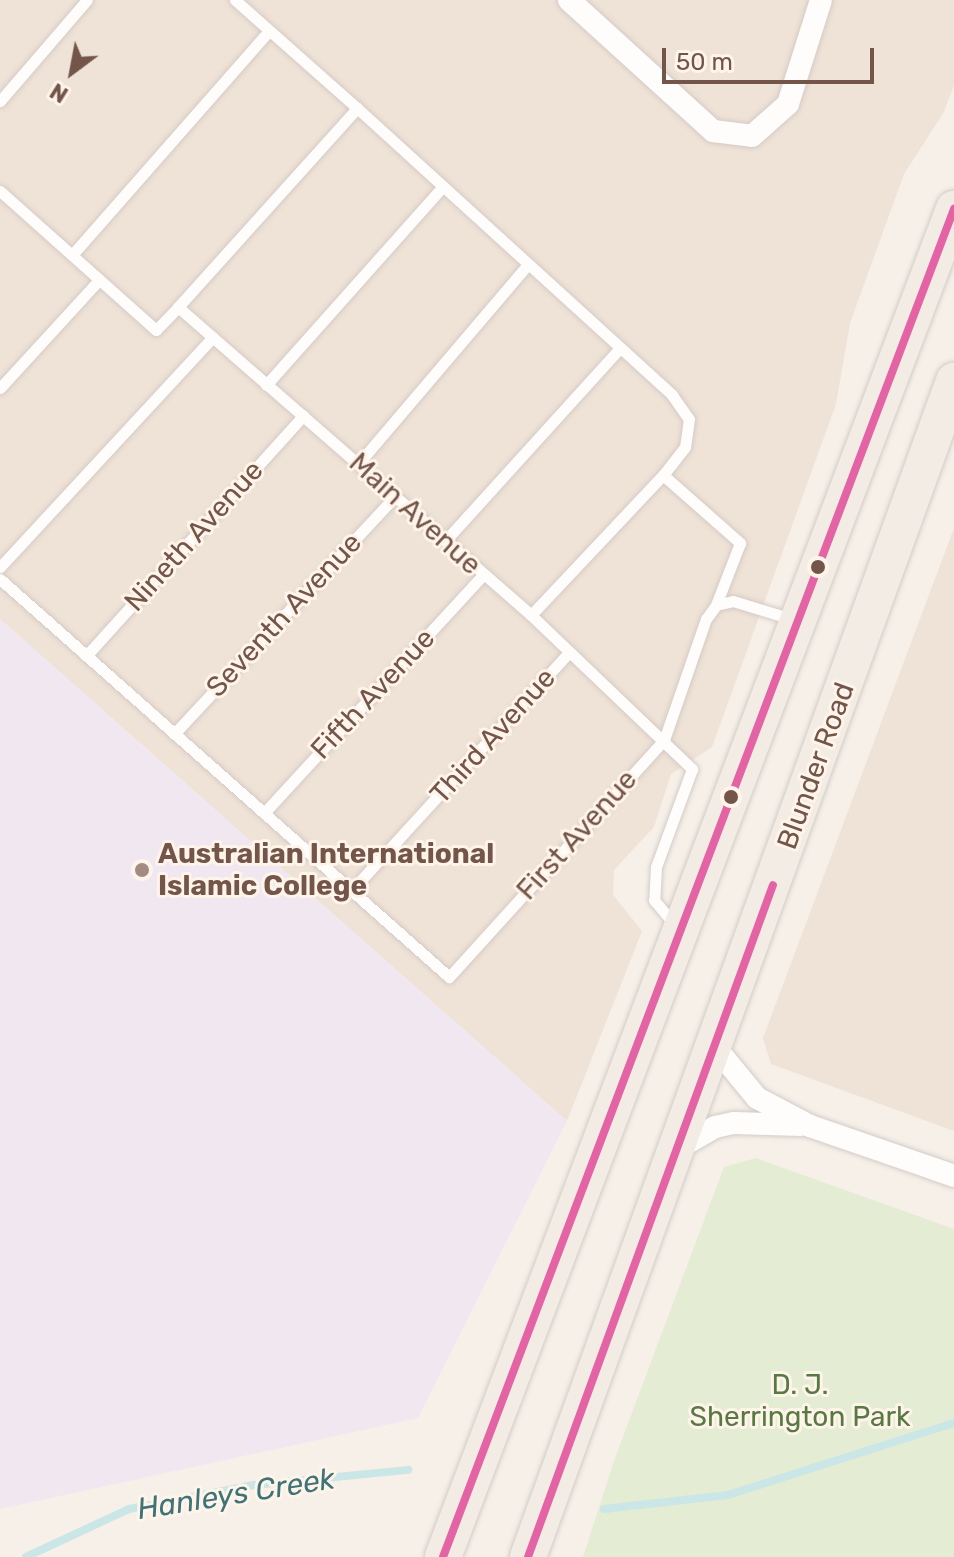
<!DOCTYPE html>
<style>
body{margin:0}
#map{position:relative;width:954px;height:1557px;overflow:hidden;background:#f6f0e9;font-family:Rubik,sans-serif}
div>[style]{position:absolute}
.residential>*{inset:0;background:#efe2d6}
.education>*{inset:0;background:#f1e7f1}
.green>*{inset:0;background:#e4ecd4}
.stream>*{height:8px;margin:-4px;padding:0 4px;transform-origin:4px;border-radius:4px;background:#cbe6e6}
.roads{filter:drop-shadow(0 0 2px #d4cbc6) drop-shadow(0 0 2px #d4cbc6)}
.service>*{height:11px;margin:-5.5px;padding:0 5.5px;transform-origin:5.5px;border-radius:5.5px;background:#fefdfc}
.minor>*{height:22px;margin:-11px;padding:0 11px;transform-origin:11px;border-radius:11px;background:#fefdfc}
.primary>*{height:36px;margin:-18px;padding:0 18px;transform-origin:18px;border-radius:18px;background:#f2ece5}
.bus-1>*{height:8px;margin:-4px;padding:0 4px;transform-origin:4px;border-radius:4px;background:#e463a4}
.dots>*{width:22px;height:22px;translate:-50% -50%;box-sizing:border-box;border:4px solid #fff4e9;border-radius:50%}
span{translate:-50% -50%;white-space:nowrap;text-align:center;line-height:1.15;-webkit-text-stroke:6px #fff4e9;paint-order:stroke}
.street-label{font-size:28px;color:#73554a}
.poi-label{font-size:28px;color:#73554a;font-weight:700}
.left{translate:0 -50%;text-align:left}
.park-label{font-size:28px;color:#577942}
.water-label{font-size:30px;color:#3e7478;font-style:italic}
.north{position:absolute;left:32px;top:32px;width:80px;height:80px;-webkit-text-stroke:6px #fff4e9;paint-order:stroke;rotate:212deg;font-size:22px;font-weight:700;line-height:32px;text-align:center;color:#73554a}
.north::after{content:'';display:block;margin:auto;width:28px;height:36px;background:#73554a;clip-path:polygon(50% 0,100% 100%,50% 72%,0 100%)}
.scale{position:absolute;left:662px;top:48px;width:212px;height:36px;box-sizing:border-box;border:4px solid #73554a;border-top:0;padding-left:10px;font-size:24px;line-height:28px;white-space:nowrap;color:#73554a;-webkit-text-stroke:6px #fff4e9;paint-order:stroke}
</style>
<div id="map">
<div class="residential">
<i style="clip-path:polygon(0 0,954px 0,954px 85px,944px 112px,904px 174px,850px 323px,836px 404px,712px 747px,671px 774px,654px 827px,614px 870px,613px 895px,642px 931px,567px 1121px,0 619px)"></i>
<i style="clip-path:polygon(954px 528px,954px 1131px,771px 1064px,763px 1038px)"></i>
</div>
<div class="education">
<i style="clip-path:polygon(0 619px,567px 1121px,418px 1418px,0 1509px)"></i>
</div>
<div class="green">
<i style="clip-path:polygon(756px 1158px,954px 1229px,954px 1557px,583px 1557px,614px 1461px,724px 1167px)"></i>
</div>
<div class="stream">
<i style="left:604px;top:1509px;width:125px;rotate:-6.4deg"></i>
<i style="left:728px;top:1495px;width:237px;rotate:-17.7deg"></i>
<i style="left:26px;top:1557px;width:114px;rotate:-25deg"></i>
<i style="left:129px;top:1509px;width:127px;rotate:-10.9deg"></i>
<i style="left:254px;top:1485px;width:155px;rotate:-5.6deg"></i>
</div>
<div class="roads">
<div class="service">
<i style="left:0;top:101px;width:133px;rotate:-49.3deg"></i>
<i style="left:357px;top:108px;width:426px;rotate:42.3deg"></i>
<i style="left:672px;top:395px;width:29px;rotate:55deg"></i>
<i style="left:689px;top:419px;width:28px;rotate:98deg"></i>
<i style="left:685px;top:447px;width:36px;rotate:128deg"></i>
<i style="left:0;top:191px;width:209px;rotate:41.7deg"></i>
<i style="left:156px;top:330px;width:32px;rotate:-46deg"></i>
<i style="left:178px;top:307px;width:468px;rotate:41.1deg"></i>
<i style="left:531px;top:615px;width:223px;rotate:43.7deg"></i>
<i style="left:692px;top:769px;width:104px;rotate:110.2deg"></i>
<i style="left:656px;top:867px;width:33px;rotate:93deg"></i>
<i style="left:654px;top:900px;width:34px;rotate:50deg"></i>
<i style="left:72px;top:255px;width:298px;rotate:-48.7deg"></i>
<i style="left:178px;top:307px;width:268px;rotate:-48deg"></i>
<i style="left:357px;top:108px;width:163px;rotate:-138.5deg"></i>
<i style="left:266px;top:385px;width:266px;rotate:-48.3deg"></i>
<i style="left:0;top:388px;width:147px;rotate:-47.5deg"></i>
<i style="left:358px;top:464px;width:262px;rotate:-49.6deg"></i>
<i style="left:445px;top:541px;width:261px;rotate:-47.8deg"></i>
<i style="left:0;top:567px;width:313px;rotate:-47.2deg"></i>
<i style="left:0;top:579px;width:600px;rotate:41.55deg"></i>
<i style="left:449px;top:977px;width:320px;rotate:-47.8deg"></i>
<i style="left:664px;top:740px;width:128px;rotate:-70.9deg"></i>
<i style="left:706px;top:619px;width:17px;rotate:-54deg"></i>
<i style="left:716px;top:605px;width:17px;rotate:-13deg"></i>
<i style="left:733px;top:601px;width:65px;rotate:17deg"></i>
<i style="left:531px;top:615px;width:192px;rotate:-46.7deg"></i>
<i style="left:663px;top:475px;width:103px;rotate:41.4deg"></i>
<i style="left:740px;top:543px;width:66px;rotate:111.2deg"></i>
<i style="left:86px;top:656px;width:324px;rotate:-47.9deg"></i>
<i style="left:174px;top:734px;width:323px;rotate:-47.1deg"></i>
<i style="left:264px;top:813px;width:323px;rotate:-47.4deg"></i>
<i style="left:352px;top:890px;width:322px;rotate:-47.6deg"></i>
</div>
<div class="minor">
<i style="left:569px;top:0;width:195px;rotate:42.3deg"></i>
<i style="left:713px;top:131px;width:39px;rotate:7deg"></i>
<i style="left:752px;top:136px;width:48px;rotate:-41.6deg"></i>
<i style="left:788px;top:104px;width:109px;rotate:-72.4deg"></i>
<i style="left:715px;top:1047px;width:66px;rotate:50.5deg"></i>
<i style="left:757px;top:1098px;width:60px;rotate:27.8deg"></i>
<i style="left:810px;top:1126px;width:152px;rotate:19.1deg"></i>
<i style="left:677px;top:1149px;width:44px;rotate:-30.1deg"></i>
<i style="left:715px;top:1127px;width:19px;rotate:-12deg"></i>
<i style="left:734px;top:1123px;width:67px;rotate:1.7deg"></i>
</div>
<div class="primary">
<i style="left:443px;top:1557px;width:1442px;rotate:-69.24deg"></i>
<i style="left:528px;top:1557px;width:1251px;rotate:-70.09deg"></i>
</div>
</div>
<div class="bus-1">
<i style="left:443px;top:1557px;width:1442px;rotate:-69.24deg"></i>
<i style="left:528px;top:1557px;width:715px;rotate:-69.97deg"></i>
</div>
<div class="dots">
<i style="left:818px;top:567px;background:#73554a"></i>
<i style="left:731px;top:797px;background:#73554a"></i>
<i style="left:142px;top:870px;background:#a18b82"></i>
</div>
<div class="street-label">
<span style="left:415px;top:514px;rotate:42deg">Main Avenue</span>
<span style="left:194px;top:536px;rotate:-48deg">Nineth Avenue</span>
<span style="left:284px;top:615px;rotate:-47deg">Seventh Avenue</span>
<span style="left:373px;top:694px;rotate:-47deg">Fifth Avenue</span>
<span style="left:493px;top:736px;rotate:-48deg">Third Avenue</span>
<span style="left:816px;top:766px;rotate:-70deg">Blunder Road</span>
<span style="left:577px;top:835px;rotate:-48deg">First Avenue</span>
</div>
<div class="poi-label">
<span class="left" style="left:158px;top:870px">Australian International<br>Islamic College</span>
</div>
<div class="park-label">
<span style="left:800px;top:1401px">D. J.<br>Sherrington Park</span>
</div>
<div class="water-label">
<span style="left:236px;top:1494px;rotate:-9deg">Hanleys Creek</span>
</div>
<div class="north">N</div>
<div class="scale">50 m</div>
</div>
